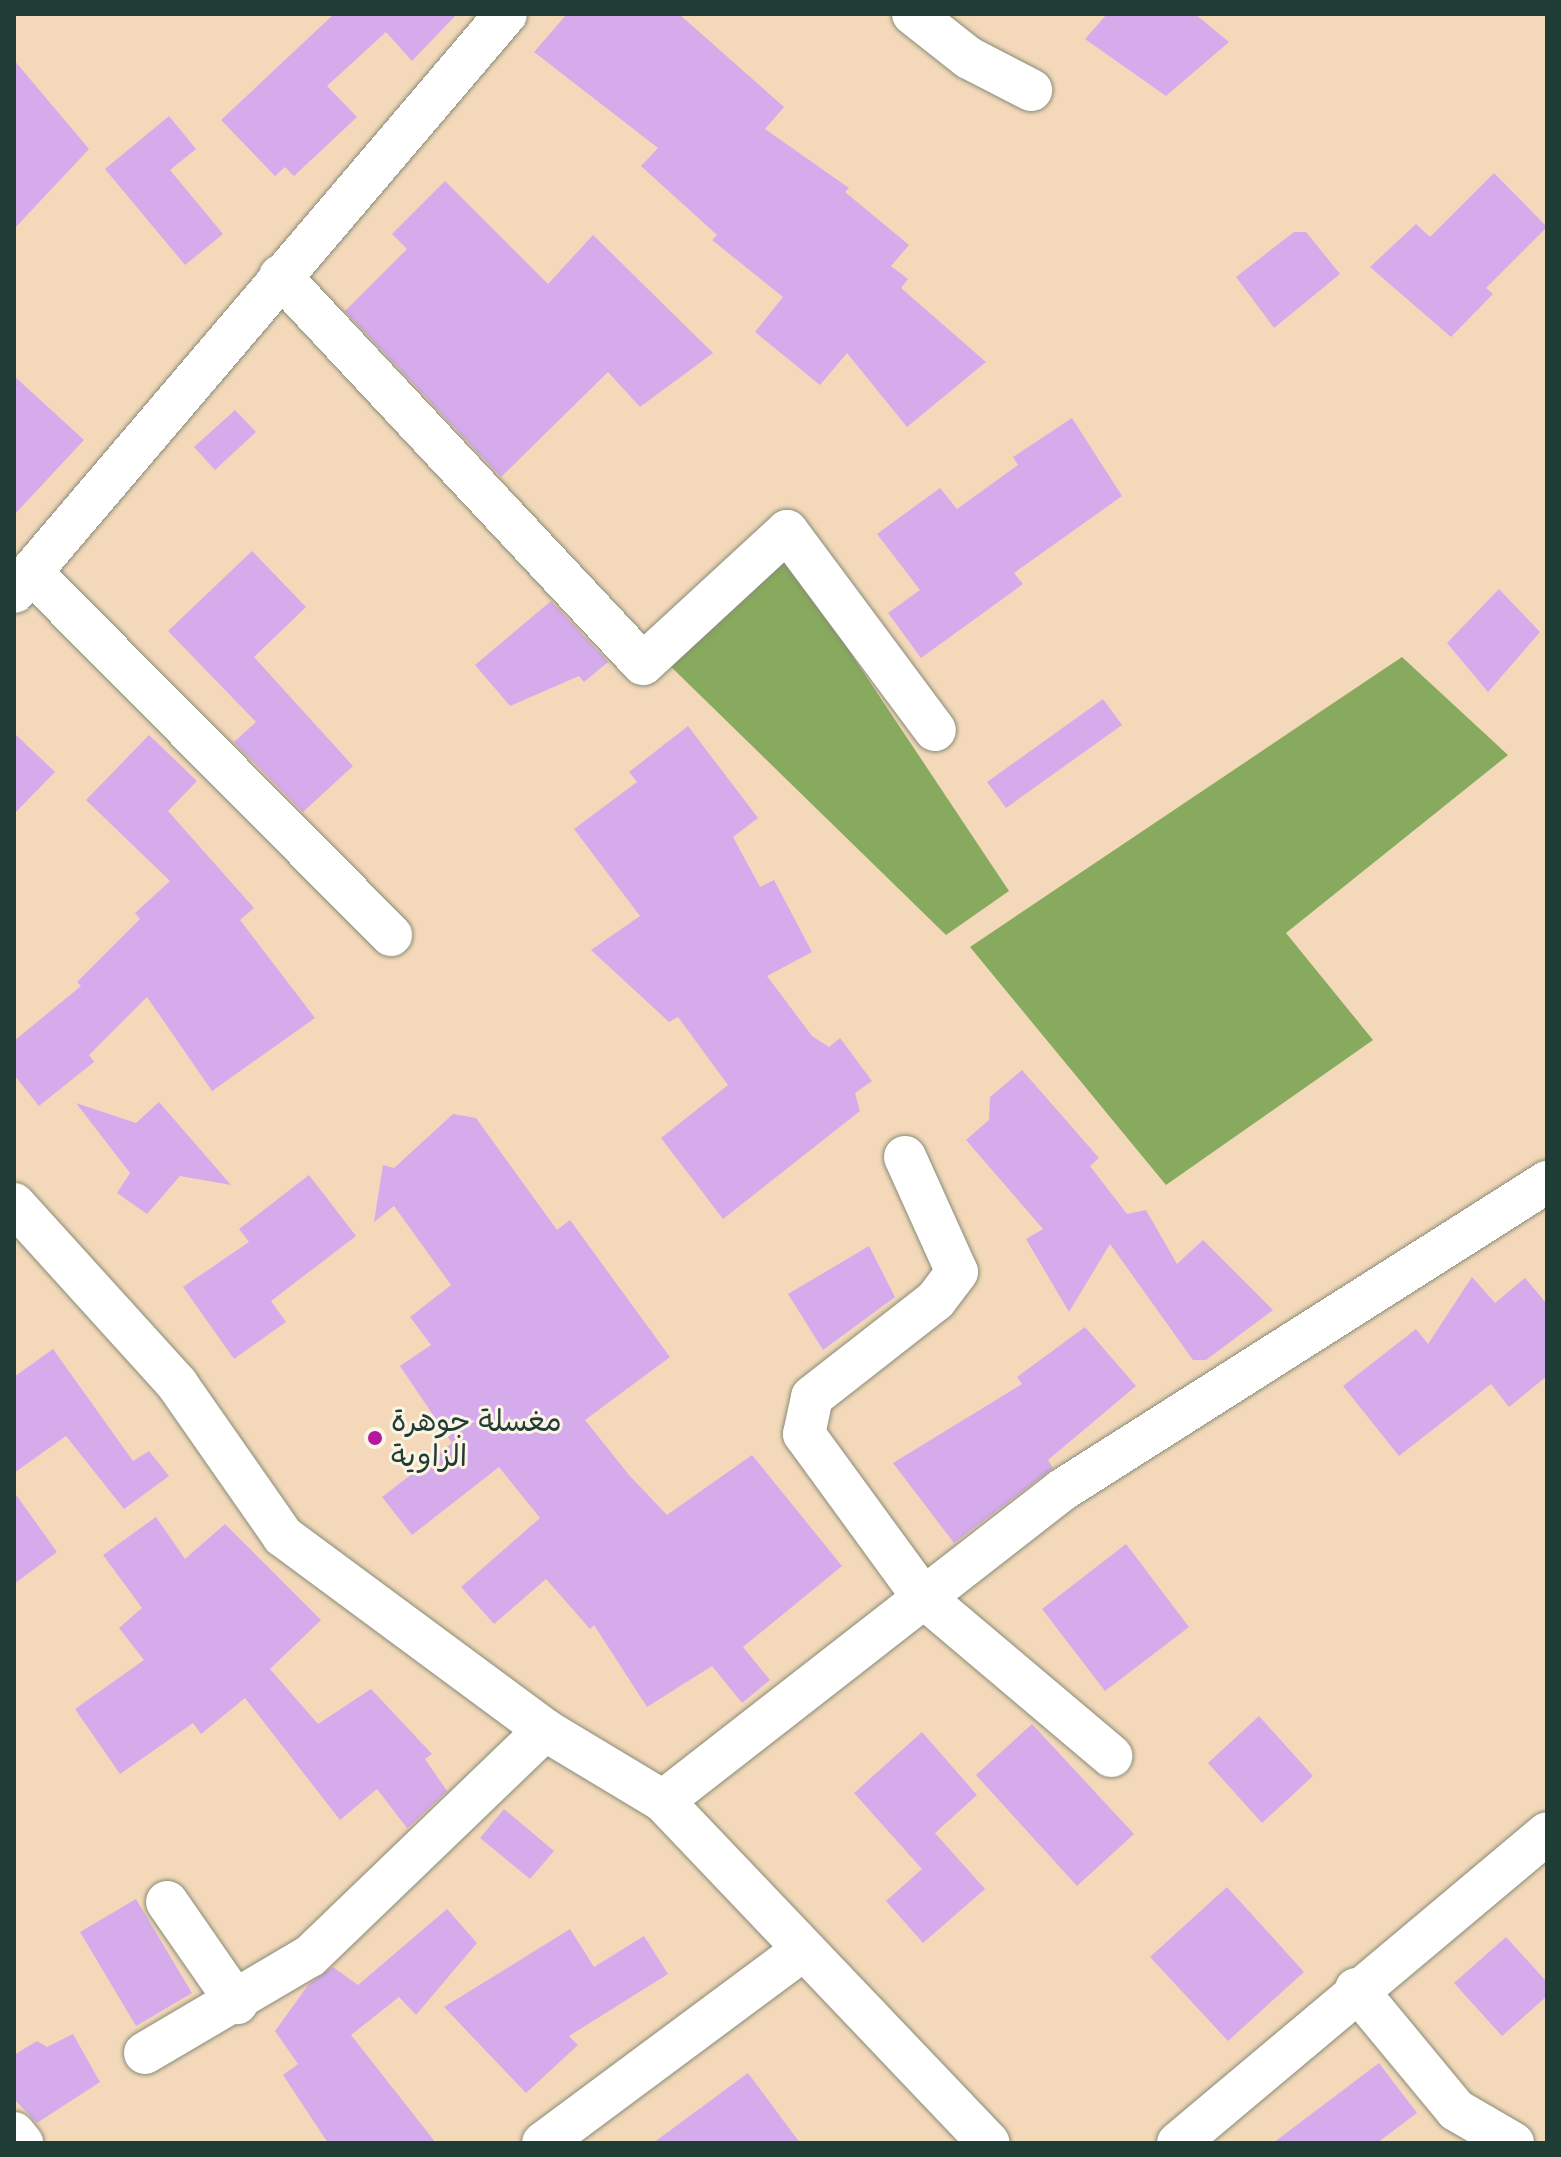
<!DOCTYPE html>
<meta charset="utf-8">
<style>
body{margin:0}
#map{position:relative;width:1561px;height:2157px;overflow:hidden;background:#f3d9ba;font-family:Sriracha,"Playpen Sans Arabic",sans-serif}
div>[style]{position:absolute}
.forest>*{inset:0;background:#87aa5e}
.building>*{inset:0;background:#d6abec}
.roads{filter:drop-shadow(0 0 2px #898b77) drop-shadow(0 0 2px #898b77)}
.minor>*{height:42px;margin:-21px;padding:0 21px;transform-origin:21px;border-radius:21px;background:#fff}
.dots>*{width:22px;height:22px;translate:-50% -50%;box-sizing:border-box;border:4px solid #fcf5e5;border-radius:50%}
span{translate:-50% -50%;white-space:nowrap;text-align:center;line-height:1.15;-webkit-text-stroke:6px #fcf5e5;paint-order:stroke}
.poi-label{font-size:30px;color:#1f3d34}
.left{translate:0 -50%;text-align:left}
.frame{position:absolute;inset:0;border:16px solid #1f3d34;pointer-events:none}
</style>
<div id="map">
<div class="forest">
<i style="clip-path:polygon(784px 553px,1009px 891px,946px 935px,663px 659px)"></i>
<i style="clip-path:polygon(1402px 657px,1508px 755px,1286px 933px,1373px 1040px,1166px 1185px,970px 947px)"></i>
</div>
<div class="building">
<i style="clip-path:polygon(334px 14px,457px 14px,412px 61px,386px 32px,327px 86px,357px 117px,294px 176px,285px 167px,275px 176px,221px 120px)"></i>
<i style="clip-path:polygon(567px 14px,679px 14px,784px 107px,765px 129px,849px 188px,845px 192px,909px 245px,891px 266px,908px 279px,901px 288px,986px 362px,907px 427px,847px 353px,820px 385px,755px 332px,783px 297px,712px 240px,717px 235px,641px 166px,658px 148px,534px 52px)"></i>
<i style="clip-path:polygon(1107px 14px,1195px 14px,1229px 42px,1166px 96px,1085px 39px)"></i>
<i style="clip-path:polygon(14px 60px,89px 149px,14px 229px)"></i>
<i style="clip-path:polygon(169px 116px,196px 149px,170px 170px,223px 234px,185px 265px,105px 169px)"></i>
<i style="clip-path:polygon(1494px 173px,1547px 227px,1486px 288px,1493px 294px,1451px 337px,1370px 267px,1416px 224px,1430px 237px)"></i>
<i style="clip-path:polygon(445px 181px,548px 284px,593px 235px,713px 353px,640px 407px,608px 372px,501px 477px,345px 311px,407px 249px,392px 234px)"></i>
<i style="clip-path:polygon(1294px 232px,1306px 232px,1340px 274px,1274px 328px,1236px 277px)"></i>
<i style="clip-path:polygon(14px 376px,84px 440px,14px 515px)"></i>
<i style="clip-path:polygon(235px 410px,256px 432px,215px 470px,194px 447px)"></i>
<i style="clip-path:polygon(1072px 418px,1122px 496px,1014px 573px,1023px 584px,921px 658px,888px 613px,920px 590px,877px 534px,940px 488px,957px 509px,1018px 465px,1013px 457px)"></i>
<i style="clip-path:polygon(252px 551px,306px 607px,254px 657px,353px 766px,303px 812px,234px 742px,256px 722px,168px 631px)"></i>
<i style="clip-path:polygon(1499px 589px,1540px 632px,1488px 692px,1447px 643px)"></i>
<i style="clip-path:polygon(551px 601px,608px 662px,584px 682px,579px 676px,510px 706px,475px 665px)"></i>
<i style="clip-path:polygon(1103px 699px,1122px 725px,1006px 808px,987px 782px)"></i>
<i style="clip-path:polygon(688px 726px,758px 818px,733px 837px,760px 887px,774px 880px,812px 952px,767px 976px,812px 1036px,829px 1047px,840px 1038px,872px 1081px,855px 1093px,860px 1111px,723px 1219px,661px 1138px,728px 1085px,678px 1017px,669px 1022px,591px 950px,640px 916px,574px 829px,637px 782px,629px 772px)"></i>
<i style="clip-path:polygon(14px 733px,55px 772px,14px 814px)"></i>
<i style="clip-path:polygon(149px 735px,197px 781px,168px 811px,254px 908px,240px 920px,315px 1018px,212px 1091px,147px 997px,89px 1055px,94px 1062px,39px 1106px,14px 1075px,14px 1041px,81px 986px,77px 982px,140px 919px,135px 913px,170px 881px,86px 800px)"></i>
<i style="clip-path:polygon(1022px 1070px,1099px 1158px,1090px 1166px,1127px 1214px,1146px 1210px,1177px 1264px,1203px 1240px,1273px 1310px,1206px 1360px,1193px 1360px,1110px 1244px,1069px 1312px,1026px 1239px,1043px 1229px,966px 1140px,989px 1120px,990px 1097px)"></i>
<i style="clip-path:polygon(159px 1102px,231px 1185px,180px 1176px,147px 1214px,117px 1193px,130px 1173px,76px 1103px,136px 1123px)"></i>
<i style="clip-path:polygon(453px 1114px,476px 1118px,557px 1230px,570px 1220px,670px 1357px,585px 1420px,629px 1475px,667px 1515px,752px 1455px,842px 1566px,743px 1647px,770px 1680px,742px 1703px,712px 1666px,647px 1707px,594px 1625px,590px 1629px,546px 1579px,494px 1624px,461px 1587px,540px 1518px,499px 1467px,412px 1535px,382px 1497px,452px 1443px,400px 1366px,431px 1345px,410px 1317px,451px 1285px,394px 1206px,374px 1222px,383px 1165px,394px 1168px)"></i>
<i style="clip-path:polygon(309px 1175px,356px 1236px,271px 1301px,286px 1322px,234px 1359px,183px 1287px,249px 1242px,239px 1229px)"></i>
<i style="clip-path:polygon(869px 1246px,895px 1297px,823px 1350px,788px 1294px)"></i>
<i style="clip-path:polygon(1472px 1277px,1495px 1303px,1525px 1278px,1547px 1304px,1547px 1376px,1509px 1407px,1491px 1384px,1399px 1456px,1343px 1386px,1416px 1329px,1428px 1344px)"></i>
<i style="clip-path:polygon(1085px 1327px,1136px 1386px,1048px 1460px,1053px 1468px,954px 1543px,893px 1463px,1022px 1384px,1017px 1377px)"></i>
<i style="clip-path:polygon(53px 1349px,133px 1461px,149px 1451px,169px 1476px,124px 1509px,66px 1436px,14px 1473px,14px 1377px)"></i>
<i style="clip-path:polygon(14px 1492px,57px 1552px,14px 1584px)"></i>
<i style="clip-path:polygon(156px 1517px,185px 1559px,225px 1524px,321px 1620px,270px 1669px,318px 1724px,371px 1689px,432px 1754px,425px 1759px,447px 1791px,413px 1823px,407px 1828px,377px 1789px,340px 1820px,245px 1698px,201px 1734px,193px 1723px,120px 1774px,75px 1709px,144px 1660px,119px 1628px,142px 1608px,103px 1555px)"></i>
<i style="clip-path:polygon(1126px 1544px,1189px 1627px,1105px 1691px,1042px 1609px)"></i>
<i style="clip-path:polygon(1259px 1716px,1313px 1776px,1262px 1823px,1208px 1763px)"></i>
<i style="clip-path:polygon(1032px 1724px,1134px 1834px,1077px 1886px,976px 1775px)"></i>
<i style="clip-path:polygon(922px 1732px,977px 1795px,935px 1833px,985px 1889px,923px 1943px,886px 1901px,922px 1869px,854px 1793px)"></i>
<i style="clip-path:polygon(504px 1809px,554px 1851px,530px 1879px,480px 1838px)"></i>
<i style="clip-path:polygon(1227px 1887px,1304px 1972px,1228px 2041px,1150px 1957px)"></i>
<i style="clip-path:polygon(136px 1899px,192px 1993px,136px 2026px,80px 1932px)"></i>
<i style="clip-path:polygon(447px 1909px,477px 1943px,416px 2015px,399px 1997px,351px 2035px,436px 2143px,328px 2143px,283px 2075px,298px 2064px,275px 2031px,309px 1984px,333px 1967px,358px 1985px)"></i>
<i style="clip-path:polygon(570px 1929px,594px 1967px,644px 1936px,668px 1974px,569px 2036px,578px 2045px,526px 2093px,444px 2007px)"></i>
<i style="clip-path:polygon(1506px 1937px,1547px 1982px,1547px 1996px,1502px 2036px,1454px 1983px)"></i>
<i style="clip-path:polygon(73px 2034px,100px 2082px,37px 2123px,14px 2099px,14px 2055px,37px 2041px,47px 2047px)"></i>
<i style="clip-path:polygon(1379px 2063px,1417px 2113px,1377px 2143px,1273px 2143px)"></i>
<i style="clip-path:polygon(748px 2073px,800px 2143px,653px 2143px)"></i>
</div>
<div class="roads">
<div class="minor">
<i style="left:913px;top:14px;width:71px;rotate:38.2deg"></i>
<i style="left:969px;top:58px;width:70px;rotate:27.3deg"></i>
<i style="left:280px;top:276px;width:531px;rotate:46.91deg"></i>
<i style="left:643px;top:664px;width:196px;rotate:-42.7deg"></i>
<i style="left:787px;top:531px;width:248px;rotate:53.4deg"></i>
<i style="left:32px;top:573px;width:510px;rotate:45.24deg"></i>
<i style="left:14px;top:592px;width:759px;rotate:-49.6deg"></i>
<i style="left:905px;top:1157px;width:126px;rotate:65.7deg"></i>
<i style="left:957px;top:1272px;width:35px;rotate:127deg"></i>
<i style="left:936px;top:1300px;width:157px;rotate:142deg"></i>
<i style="left:812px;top:1397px;width:38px;rotate:102deg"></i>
<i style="left:804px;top:1434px;width:200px;rotate:53.9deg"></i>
<i style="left:922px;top:1596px;width:248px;rotate:40.2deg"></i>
<i style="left:14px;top:1204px;width:243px;rotate:47.8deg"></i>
<i style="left:177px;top:1384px;width:185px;rotate:55.1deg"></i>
<i style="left:283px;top:1536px;width:326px;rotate:36.5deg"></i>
<i style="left:545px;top:1730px;width:138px;rotate:31deg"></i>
<i style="left:663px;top:1801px;width:472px;rotate:46.4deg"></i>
<i style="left:663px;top:1801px;width:506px;rotate:-37.93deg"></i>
<i style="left:1062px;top:1490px;width:575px;rotate:-32.42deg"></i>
<i style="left:167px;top:1902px;width:123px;rotate:55.3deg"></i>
<i style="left:1356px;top:1989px;width:157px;rotate:50.4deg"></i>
<i style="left:1456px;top:2110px;width:66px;rotate:30.1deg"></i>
<i style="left:145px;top:2053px;width:191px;rotate:-30.5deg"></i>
<i style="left:310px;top:1956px;width:326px;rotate:-43.9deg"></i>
<i style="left:14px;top:2133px;width:13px;rotate:51deg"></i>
<i style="left:543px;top:2143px;width:324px;rotate:-36.6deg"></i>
<i style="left:1178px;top:2143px;width:482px;rotate:-40deg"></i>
</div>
</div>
<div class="dots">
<i style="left:375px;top:1438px;background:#b5179e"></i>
</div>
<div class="poi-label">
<span class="left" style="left:391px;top:1438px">مغسلة جوهرة<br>الزاوية</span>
</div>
<div class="frame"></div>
</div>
